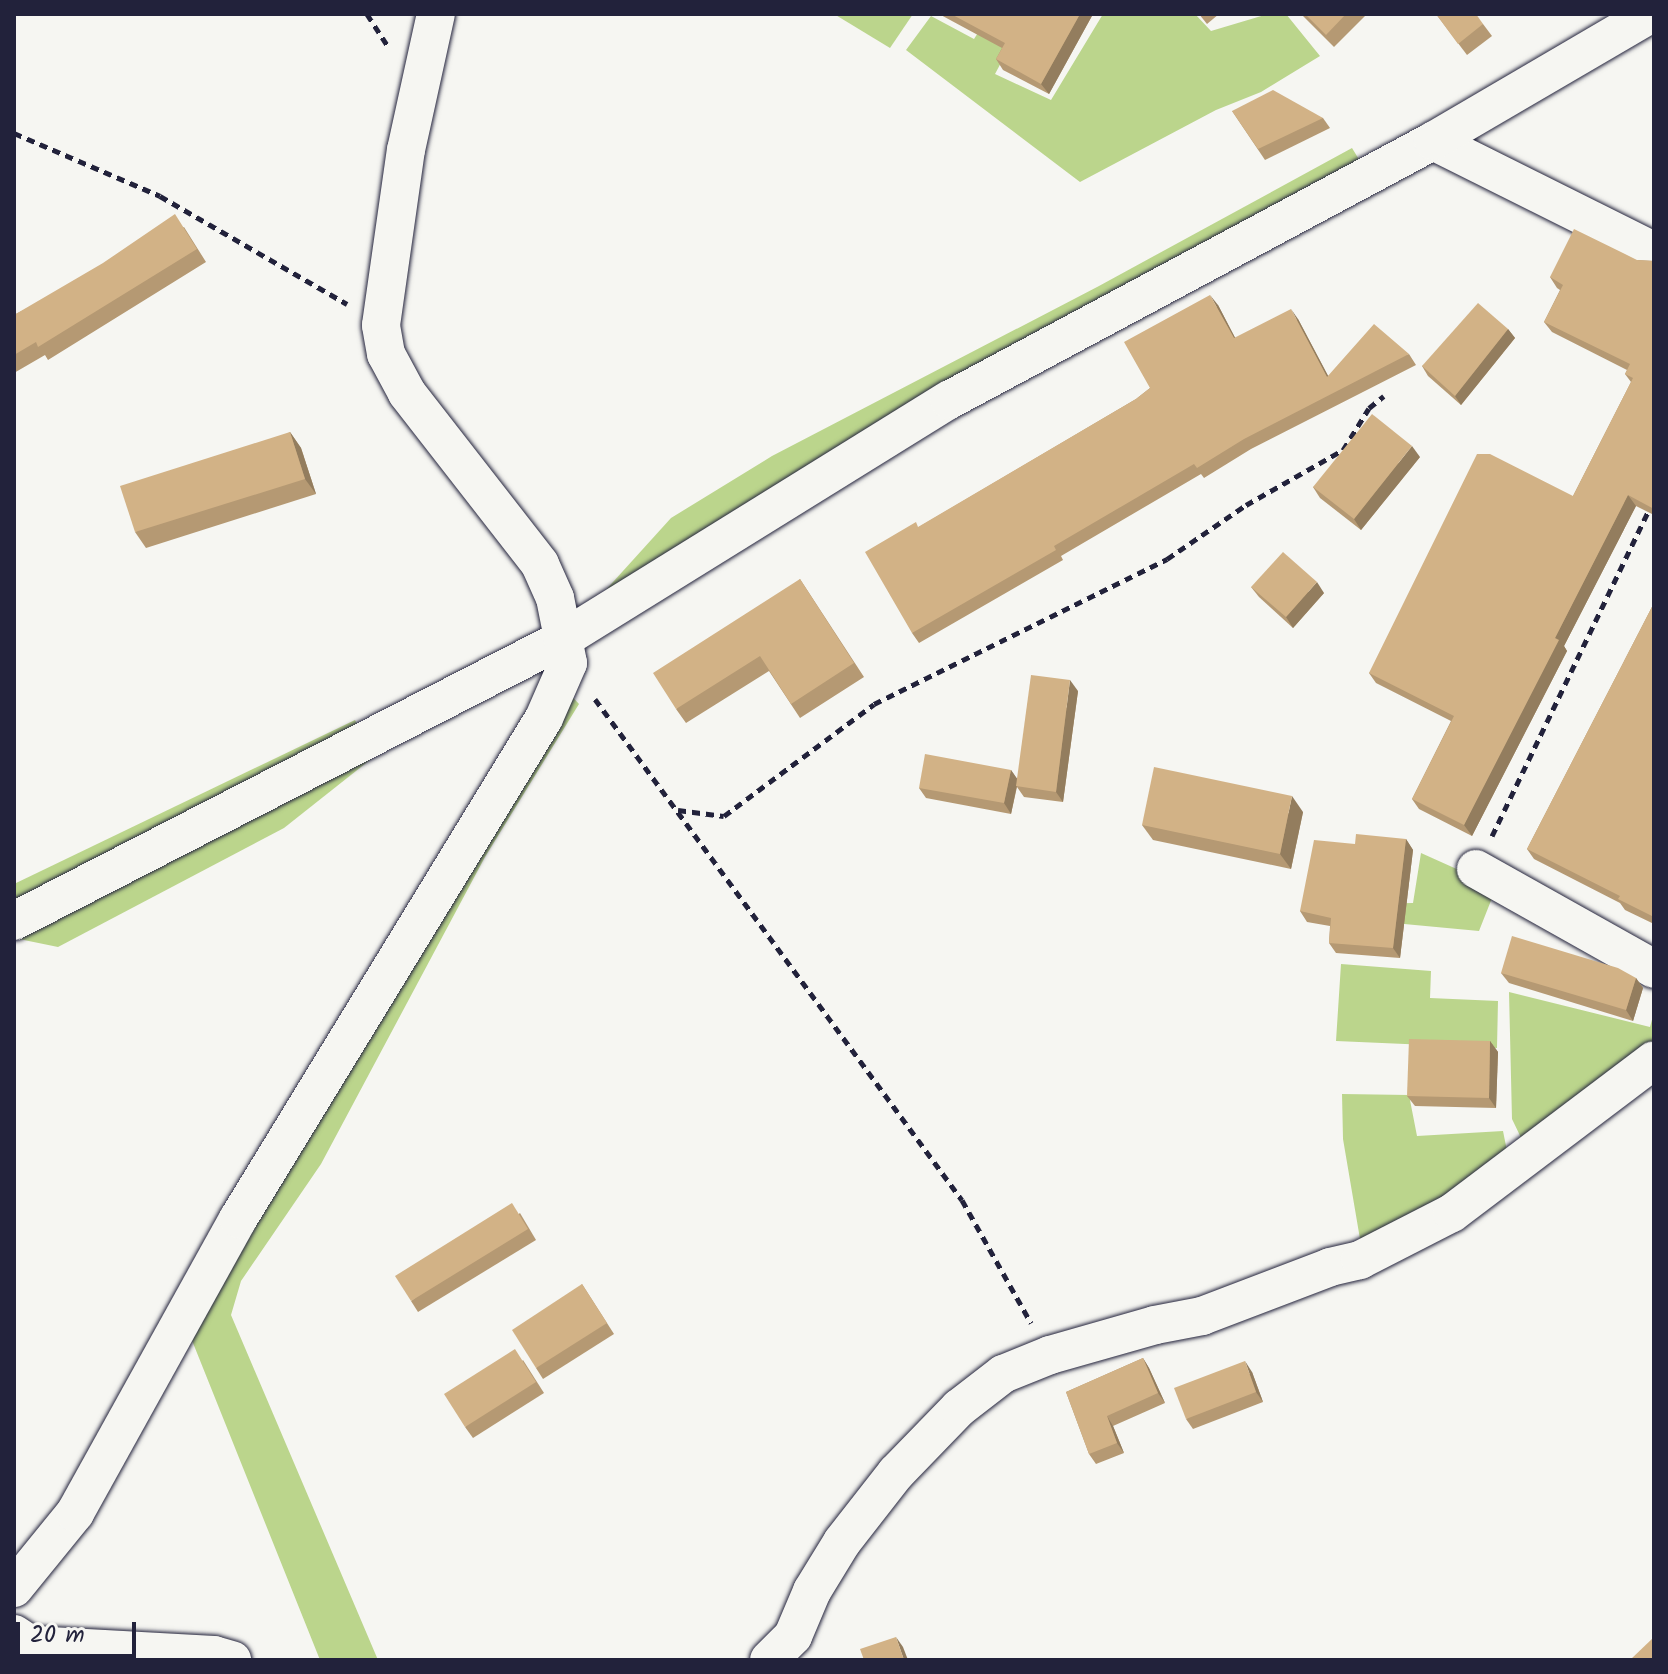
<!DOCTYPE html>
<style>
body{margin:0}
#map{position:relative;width:1668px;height:1674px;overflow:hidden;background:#f6f6f2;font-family:Kalam,sans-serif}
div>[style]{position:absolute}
.green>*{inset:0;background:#bbd58c}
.path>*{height:5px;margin-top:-2.5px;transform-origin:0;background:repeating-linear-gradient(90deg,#22223b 0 8px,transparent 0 14px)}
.roads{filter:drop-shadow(0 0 2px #22223b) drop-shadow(0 0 2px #22223b)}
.minor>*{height:38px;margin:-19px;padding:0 19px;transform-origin:19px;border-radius:19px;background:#f6f6f2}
.wall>*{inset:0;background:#b59973}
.shaded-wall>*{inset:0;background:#937d5e}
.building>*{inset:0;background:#d2b286}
span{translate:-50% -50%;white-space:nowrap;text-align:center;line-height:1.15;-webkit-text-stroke:6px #f6f6f2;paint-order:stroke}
.frame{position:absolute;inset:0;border:16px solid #22223b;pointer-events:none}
.scale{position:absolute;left:16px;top:1622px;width:120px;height:36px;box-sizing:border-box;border:4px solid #22223b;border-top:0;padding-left:10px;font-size:24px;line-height:28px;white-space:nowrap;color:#22223b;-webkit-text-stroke:6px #f6f6f2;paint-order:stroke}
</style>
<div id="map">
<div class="green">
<i style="clip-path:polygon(834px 14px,913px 14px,890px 48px)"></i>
<i style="clip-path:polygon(990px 14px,1027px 14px,995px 74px,1051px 100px,1103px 14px,1195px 14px,1211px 31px,1268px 14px,1286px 14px,1320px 56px,1261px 92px,1216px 110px,1080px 182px,906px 50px,931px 16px,974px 39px)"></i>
<i style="clip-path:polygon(1352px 148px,1363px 166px,584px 614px,671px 518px,772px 456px,1099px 286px)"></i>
<i style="clip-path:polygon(566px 690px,579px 704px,485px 857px,321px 1164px,241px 1281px,231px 1315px,378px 1660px,320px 1660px,187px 1328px)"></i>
<i style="clip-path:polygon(355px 720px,363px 736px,14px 914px,14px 884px)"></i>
<i style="clip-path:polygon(404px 733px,284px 828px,58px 947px,19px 939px)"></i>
<i style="clip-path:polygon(1421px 853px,1470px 875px,1494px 893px,1479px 931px,1340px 918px,1344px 904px,1413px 903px)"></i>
<i style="clip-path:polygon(1341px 964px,1431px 971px,1430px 998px,1498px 1001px,1497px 1048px,1336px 1041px)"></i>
<i style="clip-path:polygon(1509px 992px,1650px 1027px,1654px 1012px,1654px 1049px,1525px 1146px,1512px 1119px)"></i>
<i style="clip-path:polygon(1342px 1094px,1409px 1095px,1417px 1136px,1503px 1131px,1508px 1156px,1439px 1212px,1360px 1239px,1343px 1139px)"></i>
</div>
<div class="path">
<i style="left:367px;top:14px;width:38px;rotate:57deg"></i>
<i style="left:14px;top:133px;width:159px;rotate:23.3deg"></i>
<i style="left:160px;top:196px;width:216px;rotate:30deg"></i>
<i style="left:595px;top:699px;width:621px;rotate:53.78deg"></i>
<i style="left:962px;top:1200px;width:141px;rotate:60.7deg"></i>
<i style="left:678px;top:810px;width:46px;rotate:7.4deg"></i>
<i style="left:724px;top:816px;width:187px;rotate:-36.7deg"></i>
<i style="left:874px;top:704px;width:327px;rotate:-26.3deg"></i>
<i style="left:1167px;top:559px;width:96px;rotate:-34.4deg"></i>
<i style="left:1246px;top:505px;width:112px;rotate:-29.6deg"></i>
<i style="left:1343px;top:450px;width:49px;rotate:-58.2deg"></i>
<i style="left:1369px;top:408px;width:19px;rotate:-39deg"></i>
<i style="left:1492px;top:836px;width:374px;rotate:-64.3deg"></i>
</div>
<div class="roads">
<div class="minor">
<i style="left:1433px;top:141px;width:247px;rotate:26.5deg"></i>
<i style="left:1476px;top:869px;width:204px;rotate:29.3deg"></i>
<i style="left:14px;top:921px;width:617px;rotate:-27.19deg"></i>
<i style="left:563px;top:639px;width:454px;rotate:-31.8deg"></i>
<i style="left:949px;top:400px;width:549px;rotate:-28.15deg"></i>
<i style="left:1433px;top:141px;width:251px;rotate:-30.3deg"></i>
<i style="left:14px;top:1588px;width:97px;rotate:-50.9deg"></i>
<i style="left:75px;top:1513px;width:336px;rotate:-61deg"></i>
<i style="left:238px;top:1219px;width:587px;rotate:-58.58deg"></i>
<i style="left:544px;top:718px;width:60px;rotate:-66.4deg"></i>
<i style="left:568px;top:663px;width:66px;rotate:-101.3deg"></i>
<i style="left:555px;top:598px;width:37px;rotate:-114deg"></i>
<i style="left:540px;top:564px;width:217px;rotate:-127.9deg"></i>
<i style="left:407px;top:393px;width:44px;rotate:-118.3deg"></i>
<i style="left:386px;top:354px;width:29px;rotate:-100deg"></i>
<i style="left:381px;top:325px;width:177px;rotate:-81.9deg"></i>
<i style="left:406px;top:150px;width:139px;rotate:-77.6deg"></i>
<i style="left:14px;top:1634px;width:20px;rotate:33deg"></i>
<i style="left:31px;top:1645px;width:183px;rotate:3.1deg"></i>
<i style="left:214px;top:1655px;width:19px;rotate:16deg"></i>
<i style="left:769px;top:1660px;width:34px;rotate:-45deg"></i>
<i style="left:793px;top:1636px;width:49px;rotate:-67.1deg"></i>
<i style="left:812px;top:1591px;width:57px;rotate:-58.5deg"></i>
<i style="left:842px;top:1542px;width:88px;rotate:-52deg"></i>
<i style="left:896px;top:1473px;width:91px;rotate:-45.9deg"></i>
<i style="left:959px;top:1408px;width:56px;rotate:-37.7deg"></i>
<i style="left:1003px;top:1374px;width:51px;rotate:-22deg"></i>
<i style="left:1050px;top:1355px;width:109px;rotate:-15.9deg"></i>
<i style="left:1155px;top:1325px;width:48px;rotate:-10.8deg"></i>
<i style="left:1202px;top:1316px;width:137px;rotate:-20.9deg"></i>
<i style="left:1330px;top:1267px;width:31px;rotate:-13deg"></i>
<i style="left:1360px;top:1260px;width:103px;rotate:-27.1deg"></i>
<i style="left:1452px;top:1213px;width:253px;rotate:-37.1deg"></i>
</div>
</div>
<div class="wall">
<i style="clip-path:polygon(939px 14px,1093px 14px,1049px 94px,1003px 70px,996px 59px,1002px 48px)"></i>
<i style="clip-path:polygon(1199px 14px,1219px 14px,1207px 24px)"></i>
<i style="clip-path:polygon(1301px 14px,1367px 14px,1334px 47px)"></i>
<i style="clip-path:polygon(1436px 14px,1483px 24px,1492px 36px,1467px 55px)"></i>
<i style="clip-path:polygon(1232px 111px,1323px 118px,1330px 128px,1265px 160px)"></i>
<i style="clip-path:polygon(184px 227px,206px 262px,48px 360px,45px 355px,14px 373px,14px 315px)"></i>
<i style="clip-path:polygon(1637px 260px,1654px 261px,1654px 515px,1636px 506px,1564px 646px,1567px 651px,1472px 836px,1419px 809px,1412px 799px,1451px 721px,1376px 683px,1369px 673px,1573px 496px,1631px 382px,1625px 374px,1627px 370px,1552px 332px,1544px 322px,1560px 290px,1557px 288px,1550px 277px)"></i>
<i style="clip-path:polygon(1218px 305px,1235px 338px,1298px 319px,1328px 376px,1409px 354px,1416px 365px,1251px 449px,1204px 478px,1201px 474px,1061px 556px,1063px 560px,919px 643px,912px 633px,919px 527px,1136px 399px,1150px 388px)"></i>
<i style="clip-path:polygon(1508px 329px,1515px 338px,1461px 405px,1428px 376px,1422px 366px)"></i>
<i style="clip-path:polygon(290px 432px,301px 448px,316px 494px,146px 548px,135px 532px)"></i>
<i style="clip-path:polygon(1420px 457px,1361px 530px,1320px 498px,1313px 487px)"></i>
<i style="clip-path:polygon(800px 579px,864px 677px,800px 718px,769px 671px,686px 723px,676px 709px)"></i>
<i style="clip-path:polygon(1251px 587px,1324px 593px,1293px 628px,1259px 597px)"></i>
<i style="clip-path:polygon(1654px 603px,1654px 924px,1625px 910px,1620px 903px,1534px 859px,1527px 849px)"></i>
<i style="clip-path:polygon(1078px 691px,1063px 802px,1024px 797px,1017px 787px,1011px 814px,926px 798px,919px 788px,1011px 770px,1017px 779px)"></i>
<i style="clip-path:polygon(1303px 812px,1291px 869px,1153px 840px,1142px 825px)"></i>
<i style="clip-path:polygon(1406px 839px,1413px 850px,1400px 958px,1336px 953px,1329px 943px,1330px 926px,1307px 922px,1300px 911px,1355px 844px)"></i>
<i style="clip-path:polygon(1501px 973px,1636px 978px,1643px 988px,1633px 1021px,1509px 983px)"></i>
<i style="clip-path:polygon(1490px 1041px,1498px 1052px,1496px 1108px,1415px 1106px,1407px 1096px)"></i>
<i style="clip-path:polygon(520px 1213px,536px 1240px,418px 1312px,411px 1301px)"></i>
<i style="clip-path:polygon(582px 1284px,614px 1334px,543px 1379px,536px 1368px)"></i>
<i style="clip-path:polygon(1143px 1358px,1149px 1368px,1165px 1403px,1113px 1426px,1124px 1453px,1096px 1464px,1089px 1454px,1066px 1392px)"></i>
<i style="clip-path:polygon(523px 1360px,544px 1393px,473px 1438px,465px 1427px)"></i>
<i style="clip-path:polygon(1252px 1372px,1263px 1402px,1193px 1429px,1186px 1419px)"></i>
</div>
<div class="shaded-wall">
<i style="clip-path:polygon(1080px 14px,1093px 14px,1049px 94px,1041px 84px)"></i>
<i style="clip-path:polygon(1210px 295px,1218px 305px,1241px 349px,1234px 338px)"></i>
<i style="clip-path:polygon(1291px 309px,1298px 319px,1334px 387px,1327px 377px)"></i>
<i style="clip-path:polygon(1508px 329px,1515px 338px,1461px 405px,1455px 396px)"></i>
<i style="clip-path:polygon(290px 432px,301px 448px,316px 494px,305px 479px)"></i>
<i style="clip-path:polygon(1412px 446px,1420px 457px,1361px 530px,1354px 519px)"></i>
<i style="clip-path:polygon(1628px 495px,1636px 506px,1564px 646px,1567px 651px,1472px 836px,1464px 825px,1555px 638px)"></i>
<i style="clip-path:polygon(1317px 582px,1324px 593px,1293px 628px,1286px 617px)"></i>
<i style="clip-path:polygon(1070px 680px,1078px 691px,1063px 802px,1056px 792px)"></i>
<i style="clip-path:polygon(1011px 770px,1018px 780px,1011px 814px,1004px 803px)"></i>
<i style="clip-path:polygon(1292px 796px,1303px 812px,1291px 869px,1280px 854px)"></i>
<i style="clip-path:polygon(1406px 839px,1413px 850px,1400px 958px,1393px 948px)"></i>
<i style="clip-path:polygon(1636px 978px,1643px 988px,1633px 1021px,1626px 1010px)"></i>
<i style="clip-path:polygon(1490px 1041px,1498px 1052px,1496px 1108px,1489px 1098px)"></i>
<i style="clip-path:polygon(1143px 1358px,1149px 1368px,1165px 1403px,1158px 1393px)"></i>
<i style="clip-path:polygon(1245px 1361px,1252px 1372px,1263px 1402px,1256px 1392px)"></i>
<i style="clip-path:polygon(1107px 1416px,1113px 1426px,1124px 1453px,1117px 1443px)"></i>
<i style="clip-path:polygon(896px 1637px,903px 1647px,908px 1660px,904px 1660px)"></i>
</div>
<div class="building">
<i style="clip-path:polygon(951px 14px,1080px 14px,1041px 84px,996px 59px,1005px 43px)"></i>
<i style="clip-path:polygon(1305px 14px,1346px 14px,1326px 35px)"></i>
<i style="clip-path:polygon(1436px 14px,1476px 14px,1483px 24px,1458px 44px)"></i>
<i style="clip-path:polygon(1273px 90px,1323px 118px,1258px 149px,1232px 111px)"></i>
<i style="clip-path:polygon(175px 214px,197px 249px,38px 347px,36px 342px,14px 355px,14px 315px,103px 263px)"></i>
<i style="clip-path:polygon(1574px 229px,1637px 260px,1654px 261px,1654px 509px,1628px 495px,1555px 638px,1559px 640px,1464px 825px,1412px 799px,1454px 716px,1369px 673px,1477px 454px,1490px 454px,1573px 496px,1633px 378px,1625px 374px,1630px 364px,1544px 322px,1563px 285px,1550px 277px)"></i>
<i style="clip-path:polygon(1210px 295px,1234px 338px,1291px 309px,1327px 377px,1374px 324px,1409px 354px,1244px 439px,1197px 468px,1194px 464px,1054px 546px,1056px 550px,912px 633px,865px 552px,916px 522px,918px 527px,1136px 399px,1150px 388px,1124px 342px)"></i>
<i style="clip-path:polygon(1478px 303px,1508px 329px,1455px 396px,1422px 366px)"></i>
<i style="clip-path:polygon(1372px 414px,1412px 446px,1354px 519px,1313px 487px)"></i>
<i style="clip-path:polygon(290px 432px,305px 479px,135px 532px,120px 486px)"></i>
<i style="clip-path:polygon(1283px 552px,1317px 582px,1286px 617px,1251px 587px)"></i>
<i style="clip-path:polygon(800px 579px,854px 663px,791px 704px,760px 656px,676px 709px,653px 673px)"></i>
<i style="clip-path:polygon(1654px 603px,1654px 917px,1618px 899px,1620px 896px,1527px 849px)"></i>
<i style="clip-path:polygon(1031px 675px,1070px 680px,1056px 792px,1016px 786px)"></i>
<i style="clip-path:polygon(925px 754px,1011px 770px,1004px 803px,919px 788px)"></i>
<i style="clip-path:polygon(1154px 767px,1292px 796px,1280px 854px,1142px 825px)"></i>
<i style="clip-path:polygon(1356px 834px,1406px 839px,1393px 948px,1329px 943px,1331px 918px,1300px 911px,1314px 840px,1355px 844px)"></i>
<i style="clip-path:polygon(1512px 936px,1618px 968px,1636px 978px,1626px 1010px,1501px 973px)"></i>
<i style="clip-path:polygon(1409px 1039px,1490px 1041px,1489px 1098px,1407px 1096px)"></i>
<i style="clip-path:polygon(512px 1203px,528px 1229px,411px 1301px,395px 1276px)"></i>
<i style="clip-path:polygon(582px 1284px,607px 1323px,536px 1368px,512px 1330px)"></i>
<i style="clip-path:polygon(515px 1349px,536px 1382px,465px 1427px,444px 1394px)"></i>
<i style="clip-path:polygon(1143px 1358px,1158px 1393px,1107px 1416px,1117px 1443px,1089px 1454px,1066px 1392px)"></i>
<i style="clip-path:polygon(1245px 1361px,1256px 1392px,1186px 1419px,1174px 1388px)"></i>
<i style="clip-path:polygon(896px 1637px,904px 1660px,864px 1660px,860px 1649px)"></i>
<i style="clip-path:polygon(1654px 1637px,1654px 1660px,1630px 1660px)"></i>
</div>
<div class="frame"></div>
<div class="scale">20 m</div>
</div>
